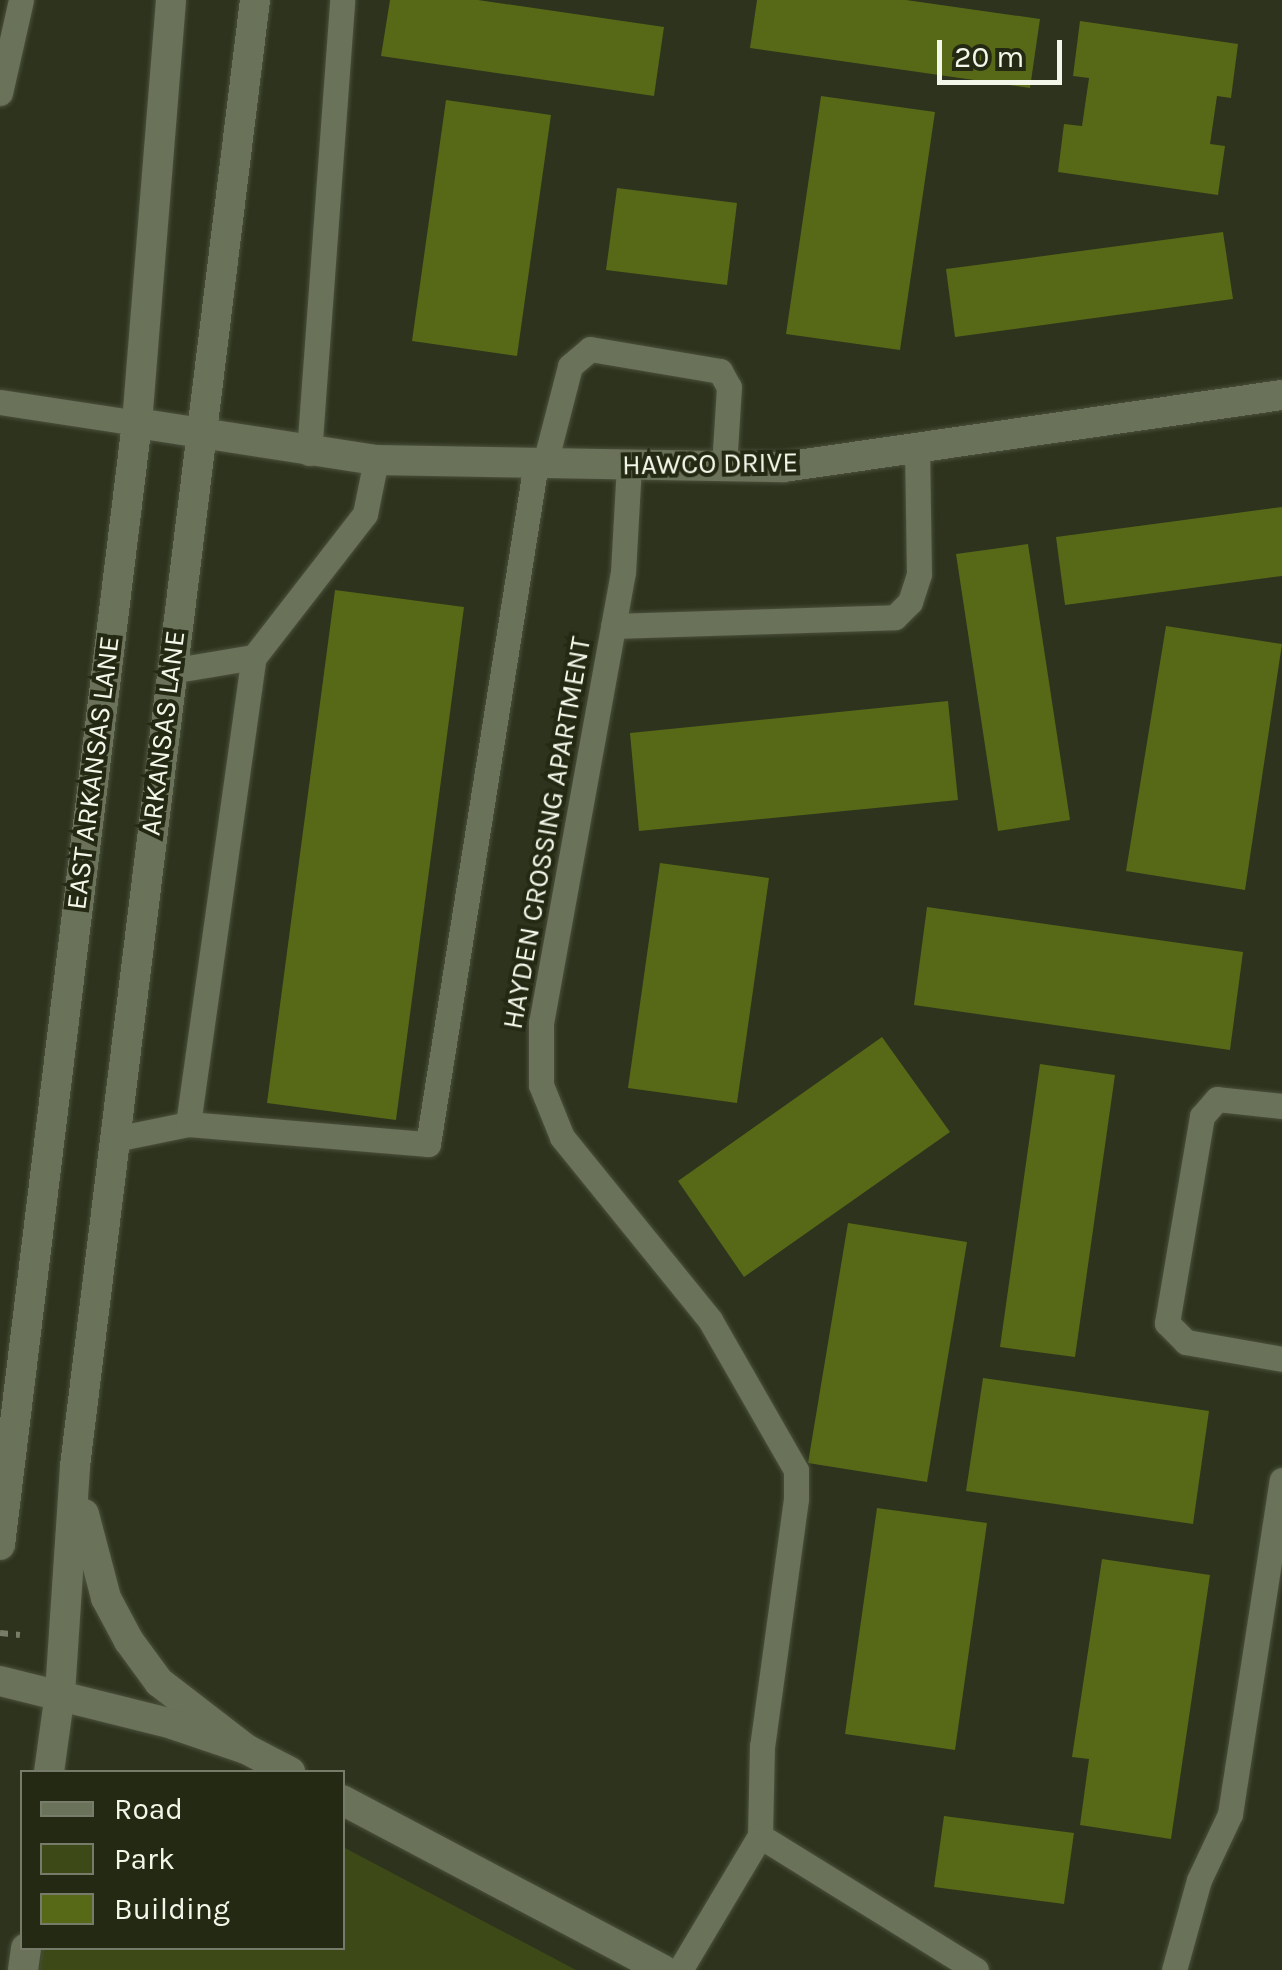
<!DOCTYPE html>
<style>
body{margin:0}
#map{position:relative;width:1282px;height:1970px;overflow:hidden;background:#2d331d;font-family:Karla,sans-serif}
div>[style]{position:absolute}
.green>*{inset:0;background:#3e4918}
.building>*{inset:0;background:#576817}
.path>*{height:6px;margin-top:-3px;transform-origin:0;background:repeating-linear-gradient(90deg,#787d6a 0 8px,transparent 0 16px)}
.roads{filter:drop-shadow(0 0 2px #4b503c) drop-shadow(0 0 2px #4b503c)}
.service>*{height:25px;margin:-12.5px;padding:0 12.5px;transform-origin:12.5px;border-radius:12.5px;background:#6a7259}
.minor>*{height:30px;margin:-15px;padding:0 15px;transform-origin:15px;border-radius:15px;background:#6a7259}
.secondary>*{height:30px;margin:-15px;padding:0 15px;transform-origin:15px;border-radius:15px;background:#6a7259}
span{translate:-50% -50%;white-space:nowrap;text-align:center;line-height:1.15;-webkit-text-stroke:8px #242913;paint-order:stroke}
.street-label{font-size:28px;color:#f3f7e9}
.legend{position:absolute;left:20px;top:1770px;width:325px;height:180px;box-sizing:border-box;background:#242913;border:2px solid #777b69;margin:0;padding:12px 18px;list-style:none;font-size:30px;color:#f3f7e9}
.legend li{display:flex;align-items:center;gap:20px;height:50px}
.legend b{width:50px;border:2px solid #777b69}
.scale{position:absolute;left:937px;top:40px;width:125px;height:45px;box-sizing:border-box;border:5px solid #f3f7e9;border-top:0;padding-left:12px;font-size:30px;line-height:35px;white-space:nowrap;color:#f3f7e9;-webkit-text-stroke:8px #242913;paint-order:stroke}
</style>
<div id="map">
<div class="green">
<i style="clip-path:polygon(343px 1847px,576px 1970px,39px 1970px,42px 1948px,342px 1948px)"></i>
</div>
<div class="building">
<i style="clip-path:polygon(390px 0,478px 0,664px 27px,654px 96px,381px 56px)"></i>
<i style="clip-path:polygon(757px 0,906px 0,1040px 19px,1030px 88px,750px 48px)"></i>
<i style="clip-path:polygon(1080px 21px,1238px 44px,1231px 98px,1217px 96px,1210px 144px,1225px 146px,1218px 195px,1058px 172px,1064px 124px,1082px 126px,1089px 78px,1073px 76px)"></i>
<i style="clip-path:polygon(821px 96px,935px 112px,900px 350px,786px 334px)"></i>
<i style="clip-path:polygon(446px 100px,551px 115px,517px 356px,412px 341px)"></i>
<i style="clip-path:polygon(617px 188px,737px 203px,727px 285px,606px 270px)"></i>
<i style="clip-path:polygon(1223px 232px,1233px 299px,955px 337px,946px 269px)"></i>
<i style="clip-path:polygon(1282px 507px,1282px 576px,1065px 605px,1056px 537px)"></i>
<i style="clip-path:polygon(1028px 544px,1070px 820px,998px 831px,956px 554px)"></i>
<i style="clip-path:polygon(335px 590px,464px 607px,396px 1120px,267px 1103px)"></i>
<i style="clip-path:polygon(1166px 626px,1282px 644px,1245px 890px,1126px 871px)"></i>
<i style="clip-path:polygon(948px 701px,958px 800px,639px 831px,630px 733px)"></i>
<i style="clip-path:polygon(660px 863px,769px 878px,737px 1103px,628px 1088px)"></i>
<i style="clip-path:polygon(927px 907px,1243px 952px,1230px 1050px,914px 1005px)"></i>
<i style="clip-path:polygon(882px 1037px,950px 1132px,744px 1277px,678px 1181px)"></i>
<i style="clip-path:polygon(1040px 1064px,1115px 1075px,1075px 1357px,1000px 1347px)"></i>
<i style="clip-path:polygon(848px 1223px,967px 1242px,927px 1482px,808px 1463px)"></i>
<i style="clip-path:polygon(983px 1378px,1209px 1411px,1193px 1524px,966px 1491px)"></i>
<i style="clip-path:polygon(877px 1508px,987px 1523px,955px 1750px,845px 1734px)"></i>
<i style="clip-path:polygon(1102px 1559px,1210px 1575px,1171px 1839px,1080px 1825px,1089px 1759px,1072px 1757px)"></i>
<i style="clip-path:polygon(944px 1816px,1074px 1833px,1064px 1904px,934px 1887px)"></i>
</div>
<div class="path">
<i style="left:0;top:1633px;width:20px;rotate:6deg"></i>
</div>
<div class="roads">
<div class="service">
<i style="left:0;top:93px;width:95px;rotate:-77.3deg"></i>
<i style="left:0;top:402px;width:139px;rotate:8.7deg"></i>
<i style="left:309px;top:453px;width:454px;rotate:-85.8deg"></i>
<i style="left:545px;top:463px;width:100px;rotate:-75.5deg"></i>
<i style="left:570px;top:366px;width:26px;rotate:-40deg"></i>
<i style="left:590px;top:349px;width:132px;rotate:9.6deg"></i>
<i style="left:720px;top:371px;width:18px;rotate:61deg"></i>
<i style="left:729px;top:387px;width:79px;rotate:93.6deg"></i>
<i style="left:629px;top:465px;width:107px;rotate:93.2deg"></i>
<i style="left:623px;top:572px;width:457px;rotate:100.3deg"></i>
<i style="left:541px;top:1022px;width:63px;rotate:90deg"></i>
<i style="left:541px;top:1085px;width:56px;rotate:68deg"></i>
<i style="left:562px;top:1137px;width:235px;rotate:51deg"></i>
<i style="left:710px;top:1320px;width:173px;rotate:60.2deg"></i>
<i style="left:796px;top:1470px;width:29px;rotate:90deg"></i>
<i style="left:796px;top:1499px;width:249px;rotate:97.8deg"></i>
<i style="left:762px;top:1746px;width:90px;rotate:91.3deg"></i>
<i style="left:760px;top:1836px;width:254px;rotate:31.8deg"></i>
<i style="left:613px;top:626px;width:282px;rotate:-1.8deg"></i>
<i style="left:895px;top:617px;width:21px;rotate:-45deg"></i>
<i style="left:910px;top:602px;width:29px;rotate:-72deg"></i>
<i style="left:919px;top:574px;width:127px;rotate:-90.9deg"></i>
<i style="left:170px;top:671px;width:85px;rotate:-9.5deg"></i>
<i style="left:254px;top:657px;width:181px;rotate:-52.2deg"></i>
<i style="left:365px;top:514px;width:55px;rotate:-78.5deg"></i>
<i style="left:1282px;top:1106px;width:65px;rotate:-173.9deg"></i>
<i style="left:1217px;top:1099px;width:23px;rotate:131deg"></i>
<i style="left:1202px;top:1116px;width:210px;rotate:99.6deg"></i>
<i style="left:1167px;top:1323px;width:27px;rotate:45deg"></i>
<i style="left:1186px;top:1342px;width:97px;rotate:10deg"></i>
<i style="left:188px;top:1124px;width:472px;rotate:-82deg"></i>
<i style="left:115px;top:1139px;width:75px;rotate:-11.6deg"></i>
<i style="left:188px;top:1124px;width:241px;rotate:4.8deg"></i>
<i style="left:428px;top:1144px;width:690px;rotate:-80.99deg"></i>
<i style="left:680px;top:1970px;width:156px;rotate:-59.2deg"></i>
<i style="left:1174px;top:1970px;width:93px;rotate:-74.5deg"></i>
<i style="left:1199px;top:1880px;width:73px;rotate:-64.8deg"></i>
<i style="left:1230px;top:1814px;width:338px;rotate:-81.2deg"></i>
</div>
<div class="minor">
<i style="left:137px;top:423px;width:242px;rotate:8.8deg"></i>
<i style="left:376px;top:460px;width:408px;rotate:1deg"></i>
<i style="left:784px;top:467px;width:503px;rotate:-8.23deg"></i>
</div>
<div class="secondary">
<i style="left:84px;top:1514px;width:87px;rotate:75.3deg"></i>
<i style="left:106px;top:1598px;width:49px;rotate:61.9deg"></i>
<i style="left:129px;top:1641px;width:51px;rotate:53.8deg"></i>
<i style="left:159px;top:1682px;width:110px;rotate:37.6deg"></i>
<i style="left:0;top:1545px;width:1130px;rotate:-83.04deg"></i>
<i style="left:137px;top:423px;width:424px;rotate:-85.4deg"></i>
<i style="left:0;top:1681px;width:177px;rotate:14deg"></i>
<i style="left:172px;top:1724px;width:78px;rotate:18.7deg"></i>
<i style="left:246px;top:1749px;width:50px;rotate:27.6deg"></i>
<i style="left:49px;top:1772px;width:80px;rotate:-82.1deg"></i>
<i style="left:60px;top:1693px;width:227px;rotate:-86.2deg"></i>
<i style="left:75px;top:1466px;width:1477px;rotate:-83deg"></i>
<i style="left:342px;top:1800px;width:363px;rotate:27.9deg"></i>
<i style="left:23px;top:1970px;width:22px;rotate:-82deg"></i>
</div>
</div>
<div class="street-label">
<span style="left:710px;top:464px;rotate:-1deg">HAWCO DRIVE</span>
<span style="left:163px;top:733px;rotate:-83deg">ARKANSAS LANE</span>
<span style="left:93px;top:773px;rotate:-83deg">EAST ARKANSAS LANE</span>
<span style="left:547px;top:833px;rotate:-80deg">HAYDEN CROSSING APARTMENT</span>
</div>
<ul class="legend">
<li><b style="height:12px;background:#6a7259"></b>Road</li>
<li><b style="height:28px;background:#3e4918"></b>Park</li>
<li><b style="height:28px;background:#576817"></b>Building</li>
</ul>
<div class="scale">20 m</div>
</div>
